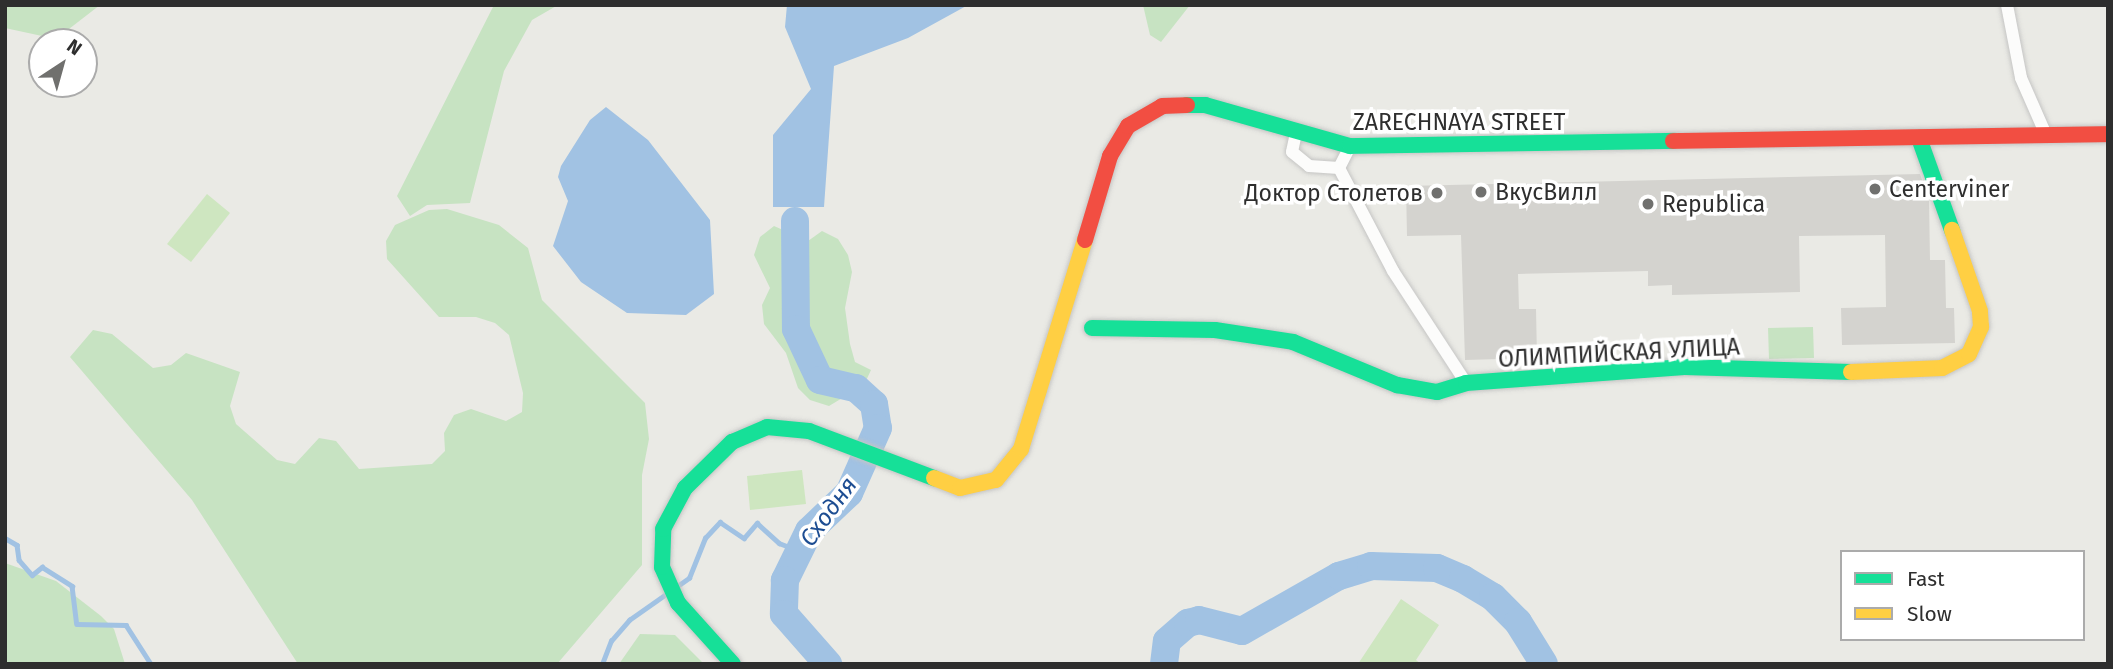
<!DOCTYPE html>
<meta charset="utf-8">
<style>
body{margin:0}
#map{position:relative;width:2113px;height:669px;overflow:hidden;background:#eaeae5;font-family:"Fira Sans",sans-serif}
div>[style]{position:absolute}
.green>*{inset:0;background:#c7e3c2}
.pitch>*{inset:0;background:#cee6c0}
.water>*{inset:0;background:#a1c2e3}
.stream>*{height:4.5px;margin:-2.25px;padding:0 2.25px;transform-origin:2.25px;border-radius:2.25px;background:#a1c2e3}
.river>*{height:28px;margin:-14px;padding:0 14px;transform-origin:14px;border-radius:14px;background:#a1c2e3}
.building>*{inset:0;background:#d4d3cf}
.roads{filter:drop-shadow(0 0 2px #c5c5c4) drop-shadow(0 0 2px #c5c5c4)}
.street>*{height:12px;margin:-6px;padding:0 6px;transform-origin:6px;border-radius:6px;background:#fcfcfb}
.fast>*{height:16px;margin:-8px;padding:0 8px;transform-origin:8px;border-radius:8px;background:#16e098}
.slow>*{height:16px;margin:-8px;padding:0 8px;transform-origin:8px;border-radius:8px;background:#ffcf43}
.jam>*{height:16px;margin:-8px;padding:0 8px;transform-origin:8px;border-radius:8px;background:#f24e42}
.dots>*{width:19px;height:19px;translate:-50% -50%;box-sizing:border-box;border:4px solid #fff;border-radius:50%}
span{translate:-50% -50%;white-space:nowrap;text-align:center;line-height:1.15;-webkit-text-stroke:7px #fff;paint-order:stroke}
.street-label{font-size:23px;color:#2e2e2e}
.poi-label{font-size:23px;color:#2e2e2e}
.left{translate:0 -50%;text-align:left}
.right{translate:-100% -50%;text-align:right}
.water-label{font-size:24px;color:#1d4d92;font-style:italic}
.frame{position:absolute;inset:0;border:7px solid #2e2e2e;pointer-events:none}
.legend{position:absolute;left:1840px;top:550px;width:245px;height:91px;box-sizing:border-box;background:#fff;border:2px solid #ababab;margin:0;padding:9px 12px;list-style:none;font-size:21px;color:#2e2e2e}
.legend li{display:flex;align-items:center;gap:14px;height:35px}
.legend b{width:35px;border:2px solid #ababab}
.north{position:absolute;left:28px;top:28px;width:70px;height:70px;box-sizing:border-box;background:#fff;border:2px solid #ababab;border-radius:50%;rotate:36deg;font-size:19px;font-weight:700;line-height:28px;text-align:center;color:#2e2e2e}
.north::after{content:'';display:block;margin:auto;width:24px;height:32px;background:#70706e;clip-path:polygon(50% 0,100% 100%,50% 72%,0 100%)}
</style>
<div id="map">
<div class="green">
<i style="clip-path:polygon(5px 5px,100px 5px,56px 39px,5px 28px)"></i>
<i style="clip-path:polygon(494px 5px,558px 5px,532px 20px,504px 71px,470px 203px,427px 205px,410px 216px,397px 196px)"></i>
<i style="clip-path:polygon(1143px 5px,1190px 5px,1161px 42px,1150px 35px)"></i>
<i style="clip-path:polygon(447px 209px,499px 225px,528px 248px,542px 300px,645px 403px,649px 439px,642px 475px,642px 565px,557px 664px,298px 664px,192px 500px,70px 357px,93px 330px,112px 334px,153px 368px,171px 365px,186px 353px,240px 372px,230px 406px,236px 424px,277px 460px,295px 464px,319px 438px,336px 441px,359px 469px,432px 464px,445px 451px,444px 433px,454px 415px,471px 409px,506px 421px,522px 412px,523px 393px,509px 335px,495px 323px,476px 317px,439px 317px,387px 259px,386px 241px,395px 225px,429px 210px)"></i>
<i style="clip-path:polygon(774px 226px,808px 241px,822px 231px,838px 239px,848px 255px,852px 272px,845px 308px,850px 344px,855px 362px,871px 370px,864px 385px,829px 406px,810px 400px,798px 388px,786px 353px,764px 324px,762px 305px,770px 288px,754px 255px,760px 237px)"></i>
<i style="clip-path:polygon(1813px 327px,1814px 358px,1769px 359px,1768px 328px)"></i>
<i style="clip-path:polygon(5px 563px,56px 581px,101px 616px,114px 629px,125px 664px,5px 664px)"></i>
<i style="clip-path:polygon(640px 634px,675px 635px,704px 664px,619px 664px)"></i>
</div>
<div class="pitch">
<i style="clip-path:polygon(207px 194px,230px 213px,191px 262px,167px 244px)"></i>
<i style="clip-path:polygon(802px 470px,806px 504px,750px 510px,747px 476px)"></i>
<i style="clip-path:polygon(1401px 599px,1439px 625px,1416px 660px,1421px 664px,1358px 664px)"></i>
</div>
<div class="water">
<i style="clip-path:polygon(787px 5px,968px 5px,908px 38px,834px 66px,824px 207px,773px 207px,773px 135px,811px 89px,785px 27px)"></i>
<i style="clip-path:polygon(606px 107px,648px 140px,710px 220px,714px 294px,686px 315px,627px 313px,581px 282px,553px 246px,568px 201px,558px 177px,561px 166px,590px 120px)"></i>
</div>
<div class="stream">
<i style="left:5px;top:538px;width:14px;rotate:30deg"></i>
<i style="left:17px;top:545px;width:15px;rotate:82deg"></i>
<i style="left:19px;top:560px;width:20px;rotate:49deg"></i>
<i style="left:32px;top:575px;width:13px;rotate:-39deg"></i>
<i style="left:42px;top:567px;width:36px;rotate:32deg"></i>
<i style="left:72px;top:586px;width:38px;rotate:83deg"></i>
<i style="left:77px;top:624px;width:49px;rotate:1.2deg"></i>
<i style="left:126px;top:625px;width:46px;rotate:57.3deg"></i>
<i style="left:676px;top:587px;width:16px;rotate:-35deg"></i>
<i style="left:689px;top:578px;width:43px;rotate:-68.2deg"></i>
<i style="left:705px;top:538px;width:22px;rotate:-47deg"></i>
<i style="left:720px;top:522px;width:29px;rotate:34deg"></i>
<i style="left:744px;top:538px;width:20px;rotate:-49deg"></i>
<i style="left:757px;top:523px;width:30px;rotate:42deg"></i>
<i style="left:779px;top:543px;width:19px;rotate:21deg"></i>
<i style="left:602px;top:664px;width:25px;rotate:-69deg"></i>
<i style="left:611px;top:641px;width:28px;rotate:-49deg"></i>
<i style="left:629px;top:620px;width:49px;rotate:-35deg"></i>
</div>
<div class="river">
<i style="left:795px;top:221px;width:108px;rotate:89.5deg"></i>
<i style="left:796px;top:329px;width:56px;rotate:64.8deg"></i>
<i style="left:820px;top:380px;width:37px;rotate:13deg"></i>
<i style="left:856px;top:388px;width:24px;rotate:42deg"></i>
<i style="left:874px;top:404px;width:24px;rotate:81deg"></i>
<i style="left:878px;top:428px;width:71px;rotate:114deg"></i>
<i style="left:849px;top:493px;width:55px;rotate:136.5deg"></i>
<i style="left:809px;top:531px;width:55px;rotate:116.1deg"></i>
<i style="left:785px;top:580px;width:34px;rotate:92deg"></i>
<i style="left:784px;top:614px;width:67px;rotate:48.7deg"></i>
<i style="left:1164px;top:664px;width:23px;rotate:-83deg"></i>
<i style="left:1167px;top:641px;width:28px;rotate:-41deg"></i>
<i style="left:1188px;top:623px;width:11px;rotate:-15deg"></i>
<i style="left:1199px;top:620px;width:44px;rotate:14.3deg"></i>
<i style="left:1242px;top:631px;width:112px;rotate:-29.6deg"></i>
<i style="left:1339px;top:576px;width:34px;rotate:-17deg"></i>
<i style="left:1371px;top:566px;width:66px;rotate:1.7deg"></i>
<i style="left:1437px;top:568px;width:28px;rotate:23deg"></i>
<i style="left:1463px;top:579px;width:35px;rotate:31deg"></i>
<i style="left:1493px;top:597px;width:35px;rotate:45deg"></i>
<i style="left:1518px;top:622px;width:49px;rotate:58.2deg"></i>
</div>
<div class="building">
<i style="clip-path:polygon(1920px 174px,1929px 200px,1930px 260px,1945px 260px,1946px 308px,1954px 308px,1955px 343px,1842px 345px,1841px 308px,1886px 307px,1885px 235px,1799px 236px,1800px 292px,1672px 295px,1672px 285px,1648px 286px,1648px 271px,1518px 274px,1519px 309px,1536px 309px,1537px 358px,1465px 360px,1461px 235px,1407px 236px,1406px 186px)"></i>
</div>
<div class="roads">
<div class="street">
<i style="left:2007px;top:5px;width:74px;rotate:79.1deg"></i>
<i style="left:2021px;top:78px;width:62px;rotate:66.3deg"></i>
<i style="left:1296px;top:133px;width:19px;rotate:102deg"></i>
<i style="left:1292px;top:152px;width:22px;rotate:39deg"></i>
<i style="left:1309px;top:166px;width:30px;rotate:4deg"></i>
<i style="left:1339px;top:168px;width:25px;rotate:-63deg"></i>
<i style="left:1339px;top:168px;width:116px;rotate:62.3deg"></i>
<i style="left:1393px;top:271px;width:134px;rotate:56.9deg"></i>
</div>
<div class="fast">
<i style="left:1187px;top:105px;width:18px"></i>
<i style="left:1205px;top:105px;width:151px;rotate:15.8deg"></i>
<i style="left:1350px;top:146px;width:323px;rotate:-0.9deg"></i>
<i style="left:1919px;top:138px;width:98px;rotate:70.3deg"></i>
<i style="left:1092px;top:328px;width:123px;rotate:0.9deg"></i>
<i style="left:1215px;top:330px;width:79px;rotate:8.7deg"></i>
<i style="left:1293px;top:342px;width:113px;rotate:22.5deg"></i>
<i style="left:1397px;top:385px;width:41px;rotate:9.9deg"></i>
<i style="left:1437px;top:392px;width:30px;rotate:-17deg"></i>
<i style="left:1466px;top:383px;width:219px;rotate:-4.2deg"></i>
<i style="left:1684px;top:367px;width:167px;rotate:1.7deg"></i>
<i style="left:733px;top:664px;width:82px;rotate:-132deg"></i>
<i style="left:678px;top:603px;width:39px;rotate:-114deg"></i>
<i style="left:662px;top:567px;width:38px;rotate:-88deg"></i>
<i style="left:663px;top:529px;width:47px;rotate:-61.8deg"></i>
<i style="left:685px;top:488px;width:66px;rotate:-44.4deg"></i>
<i style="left:732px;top:442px;width:38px;rotate:-23deg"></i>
<i style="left:767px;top:427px;width:42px;rotate:5.4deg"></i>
<i style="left:809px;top:431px;width:134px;rotate:20.6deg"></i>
</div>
<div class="slow">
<i style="left:1851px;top:372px;width:91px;rotate:-2.5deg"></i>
<i style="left:1942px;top:368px;width:30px;rotate:-27deg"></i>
<i style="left:1969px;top:354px;width:30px;rotate:-66deg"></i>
<i style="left:1981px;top:327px;width:16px;rotate:-94deg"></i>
<i style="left:1980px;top:311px;width:86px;rotate:-109.1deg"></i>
<i style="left:934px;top:478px;width:28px;rotate:21deg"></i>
<i style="left:960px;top:488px;width:37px;rotate:-13deg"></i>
<i style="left:996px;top:480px;width:40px;rotate:-51deg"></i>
<i style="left:1021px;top:449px;width:219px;rotate:-73deg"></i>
</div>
<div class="jam">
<i style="left:1673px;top:141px;width:435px;rotate:-0.9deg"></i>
<i style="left:1085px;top:240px;width:88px;rotate:-73.4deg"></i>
<i style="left:1110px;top:156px;width:35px;rotate:-59deg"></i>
<i style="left:1128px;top:126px;width:39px;rotate:-30deg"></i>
<i style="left:1162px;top:106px;width:25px;rotate:-2deg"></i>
</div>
</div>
<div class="dots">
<i style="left:1875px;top:189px;background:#70706e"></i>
<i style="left:1481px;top:192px;background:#70706e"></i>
<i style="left:1437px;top:193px;background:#70706e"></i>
<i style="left:1648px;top:204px;background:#70706e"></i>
</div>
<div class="street-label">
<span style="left:1459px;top:122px">ZARECHNAYA STREET</span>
<span style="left:1619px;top:353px;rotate:-3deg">ОЛИМПИЙСКАЯ УЛИЦА</span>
</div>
<div class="poi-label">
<span class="left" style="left:1889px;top:189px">Centerviner</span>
<span class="left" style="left:1495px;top:192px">ВкусВилл</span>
<span class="right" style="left:1423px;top:193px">Доктор Столетов</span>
<span class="left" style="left:1662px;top:204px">Republica</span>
</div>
<div class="water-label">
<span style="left:829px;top:512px;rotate:-54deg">Сходня</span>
</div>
<div class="frame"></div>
<ul class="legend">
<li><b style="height:9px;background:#16e098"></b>Fast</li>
<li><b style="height:9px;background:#ffcf43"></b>Slow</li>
</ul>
<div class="north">N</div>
</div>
